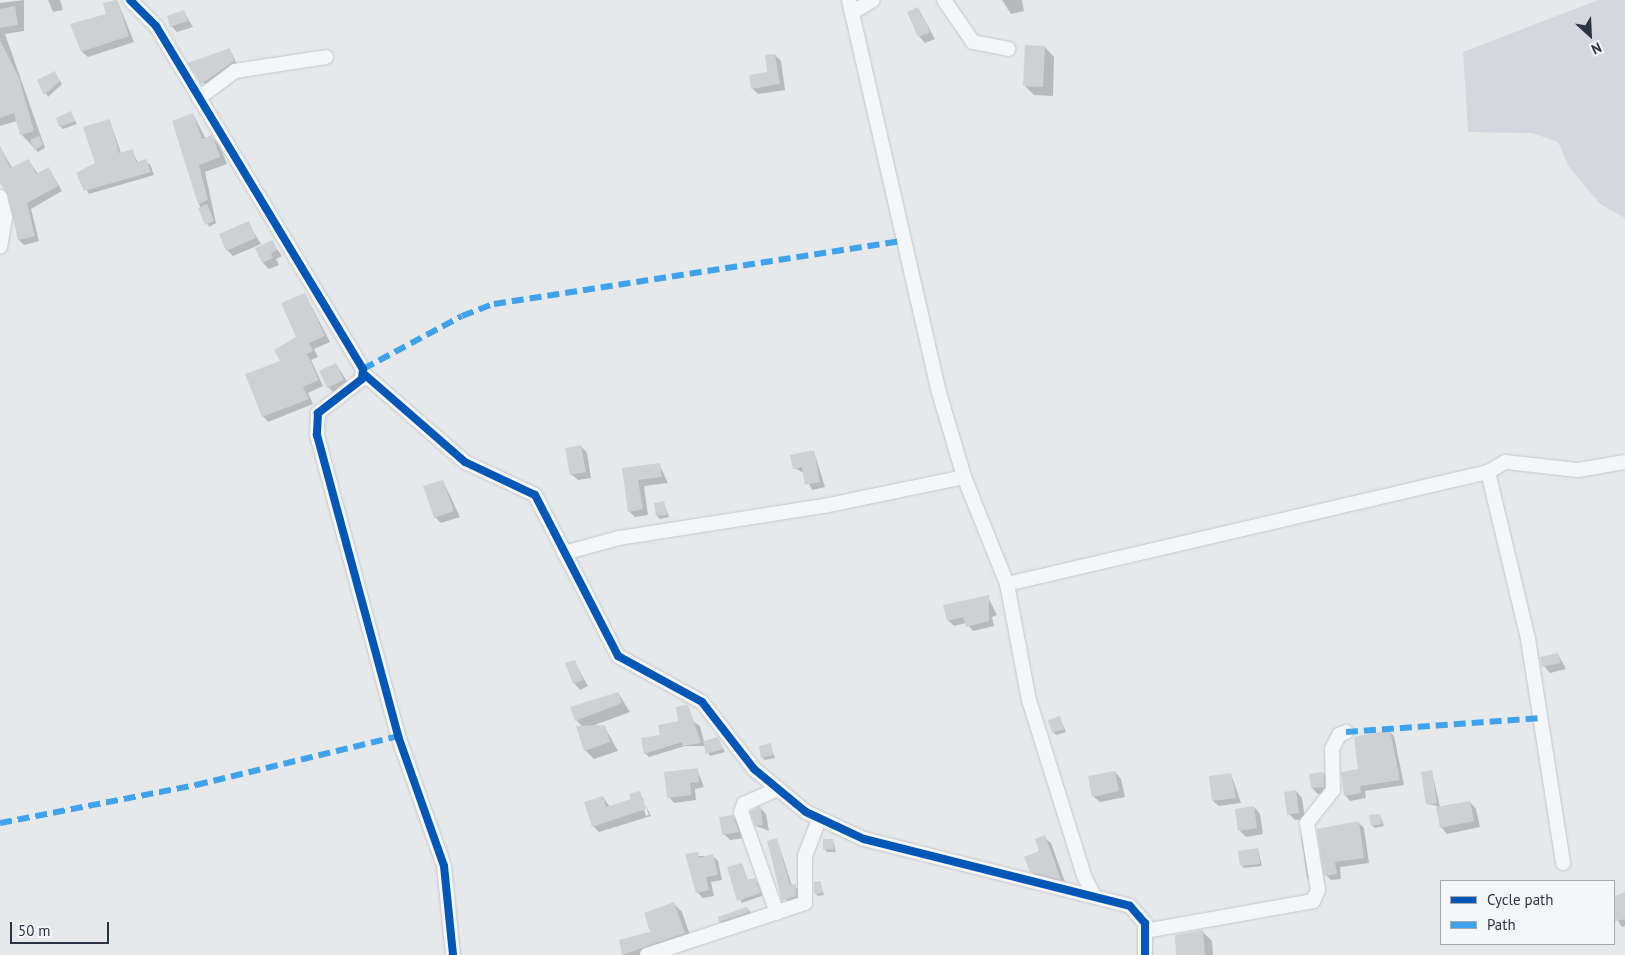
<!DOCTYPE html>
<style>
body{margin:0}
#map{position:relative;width:1625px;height:955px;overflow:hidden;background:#e6e8ea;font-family:"PT Sans",sans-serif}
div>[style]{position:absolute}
.built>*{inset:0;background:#d4d7dd}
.shadow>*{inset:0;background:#0003}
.building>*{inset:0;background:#ced0d3}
.roads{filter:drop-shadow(0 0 1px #c4c6c8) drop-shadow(0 0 1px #c4c6c8)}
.minor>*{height:14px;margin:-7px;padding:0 7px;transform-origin:7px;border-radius:7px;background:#f5f6f7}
.quiet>*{height:6px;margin-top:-3px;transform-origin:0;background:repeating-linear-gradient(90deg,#3ea3ec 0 12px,transparent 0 18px)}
.cycleway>*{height:8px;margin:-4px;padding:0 4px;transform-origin:4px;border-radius:4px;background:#0057b8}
span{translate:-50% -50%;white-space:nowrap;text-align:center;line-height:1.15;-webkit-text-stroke:4px #f4f6f9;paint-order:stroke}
.legend{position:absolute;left:1440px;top:880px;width:175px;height:65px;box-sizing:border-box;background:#f4f6f9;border:1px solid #a4a8b1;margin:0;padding:6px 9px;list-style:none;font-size:15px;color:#2b3445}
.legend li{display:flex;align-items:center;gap:10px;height:25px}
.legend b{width:25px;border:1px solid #a4a8b1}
.north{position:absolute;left:1565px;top:10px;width:50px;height:50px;-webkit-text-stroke:4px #f4f6f9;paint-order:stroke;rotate:155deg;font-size:14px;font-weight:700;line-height:20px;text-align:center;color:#2b3445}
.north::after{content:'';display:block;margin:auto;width:18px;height:22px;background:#2b3445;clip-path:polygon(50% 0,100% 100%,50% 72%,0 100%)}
.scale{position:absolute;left:10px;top:922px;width:99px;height:22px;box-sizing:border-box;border:2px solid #2b3445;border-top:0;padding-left:6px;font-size:15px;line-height:18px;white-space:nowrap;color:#2b3445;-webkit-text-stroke:4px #f4f6f9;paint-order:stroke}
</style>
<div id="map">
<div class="built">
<i style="clip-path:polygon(1598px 0,1625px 0,1625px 218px,1600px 204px,1569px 167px,1558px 142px,1532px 133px,1468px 132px,1463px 52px)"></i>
</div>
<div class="shadow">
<i style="clip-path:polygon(24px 0,24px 31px,5px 34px,45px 148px,38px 152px,22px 135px,17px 121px,0 126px,0 3px)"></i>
<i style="clip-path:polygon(48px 0,60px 0,63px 10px,53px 12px)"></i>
<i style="clip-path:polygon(117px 0,134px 42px,88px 57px,82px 52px,107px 14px,104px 4px)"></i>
<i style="clip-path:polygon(1002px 0,1022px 0,1024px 11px,1011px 14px)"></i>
<i style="clip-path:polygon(918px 8px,935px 39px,925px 43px,919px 36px)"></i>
<i style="clip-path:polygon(184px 12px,193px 27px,177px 32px,171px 26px)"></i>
<i style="clip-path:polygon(1045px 47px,1054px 57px,1053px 96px,1034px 95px,1025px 86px)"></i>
<i style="clip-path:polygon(230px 50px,238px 66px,207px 88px,190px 63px)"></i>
<i style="clip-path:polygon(775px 55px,781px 61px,785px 90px,758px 94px,752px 88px,769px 73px)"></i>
<i style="clip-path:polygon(55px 73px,62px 84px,48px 97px,39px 81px)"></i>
<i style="clip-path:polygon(71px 113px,77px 124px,63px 129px,60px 126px)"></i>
<i style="clip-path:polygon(193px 114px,206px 139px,211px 137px,219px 144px,227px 164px,205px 172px,216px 223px,209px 227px,199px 204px)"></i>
<i style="clip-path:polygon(110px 121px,121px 153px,132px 150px,138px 163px,150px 164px,154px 175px,89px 194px,77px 173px,96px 164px)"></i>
<i style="clip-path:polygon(3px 152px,12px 168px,28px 160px,38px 174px,49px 169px,62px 191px,31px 209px,39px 241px,24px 245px,19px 240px,10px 194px,0 183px)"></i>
<i style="clip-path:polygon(248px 223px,261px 244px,233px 256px,227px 250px)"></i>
<i style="clip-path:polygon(272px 242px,282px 256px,276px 259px,279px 265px,269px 269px,263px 263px)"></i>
<i style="clip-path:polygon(305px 294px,330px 342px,314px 349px,318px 357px,311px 360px,323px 386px,308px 393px,313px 404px,268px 422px,263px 416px,281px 362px,297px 337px)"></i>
<i style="clip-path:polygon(336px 364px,350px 386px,334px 393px,328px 387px)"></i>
<i style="clip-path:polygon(581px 446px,587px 453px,591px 478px,578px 480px,571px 474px)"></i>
<i style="clip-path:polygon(814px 452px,825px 487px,812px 490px,804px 473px,794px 468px)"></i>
<i style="clip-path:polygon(659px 464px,668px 483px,644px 486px,648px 515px,635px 517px,629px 511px,623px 469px)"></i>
<i style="clip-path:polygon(443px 481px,460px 517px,441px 523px,435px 517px)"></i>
<i style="clip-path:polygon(664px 503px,669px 517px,660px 519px,657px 516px)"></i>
<i style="clip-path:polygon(988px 597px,997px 615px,992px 617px,994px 626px,973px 631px,966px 623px,954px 626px,948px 620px)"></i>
<i style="clip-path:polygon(1558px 654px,1566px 669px,1550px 673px,1544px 666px)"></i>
<i style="clip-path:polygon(574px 661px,588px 686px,580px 690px,574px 683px)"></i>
<i style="clip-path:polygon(618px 693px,630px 712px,592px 726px,604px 726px,618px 751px,594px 759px,585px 750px,583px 727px,576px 720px)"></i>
<i style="clip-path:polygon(688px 707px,694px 722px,700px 726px,704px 742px,718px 739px,725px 752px,710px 756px,705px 746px,685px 746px,649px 757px,645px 753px,679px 722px)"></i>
<i style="clip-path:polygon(1060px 718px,1066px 732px,1056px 735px,1053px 732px)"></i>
<i style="clip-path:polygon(1389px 731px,1394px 736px,1404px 785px,1365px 791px,1366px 798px,1350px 801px,1345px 795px)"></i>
<i style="clip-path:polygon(770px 745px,775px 758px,765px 760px,762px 757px)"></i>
<i style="clip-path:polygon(697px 769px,704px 787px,695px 789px,696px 800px,674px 803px,669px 797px)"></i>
<i style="clip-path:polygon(1115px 772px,1121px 779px,1125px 797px,1100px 802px,1093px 796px)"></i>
<i style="clip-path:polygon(1432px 772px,1440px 807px,1470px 802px,1476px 809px,1480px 827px,1447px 834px,1441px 827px,1437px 806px,1427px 804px)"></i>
<i style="clip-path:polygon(1323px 773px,1330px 779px,1330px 793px,1318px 794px,1312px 788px)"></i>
<i style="clip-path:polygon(1231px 774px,1241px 803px,1219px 806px,1213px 801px)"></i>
<i style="clip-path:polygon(1296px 791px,1302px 798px,1305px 819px,1295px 820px,1289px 814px)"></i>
<i style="clip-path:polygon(evenodd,639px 792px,651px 816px,599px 832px,593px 826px,603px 797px,610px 807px,633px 800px,639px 792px,641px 798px,643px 798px,649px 815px,646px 816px,641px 798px)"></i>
<i style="clip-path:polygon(1254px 807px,1260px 814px,1263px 834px,1246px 837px,1239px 830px)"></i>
<i style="clip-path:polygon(760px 808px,766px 814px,769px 831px,756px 826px)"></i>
<i style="clip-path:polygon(1380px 815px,1384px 826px,1375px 828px,1372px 825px)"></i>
<i style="clip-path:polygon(732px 816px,739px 822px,744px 838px,730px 840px,724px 834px)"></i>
<i style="clip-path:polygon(1359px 823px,1364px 828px,1369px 863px,1340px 867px,1341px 879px,1331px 880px,1326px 875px)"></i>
<i style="clip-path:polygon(1301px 835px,1302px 835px,1309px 880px,1307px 878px)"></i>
<i style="clip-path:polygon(1044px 837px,1051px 843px,1066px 885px,1037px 878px,1031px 871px)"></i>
<i style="clip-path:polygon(777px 839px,792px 886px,800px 890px,800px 900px,788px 905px,768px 842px)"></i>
<i style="clip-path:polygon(833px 840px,836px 852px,827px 852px,825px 850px)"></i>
<i style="clip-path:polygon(1258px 849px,1262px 866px,1244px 868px,1242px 866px)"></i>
<i style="clip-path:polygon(687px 856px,713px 856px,718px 861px,722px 880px,711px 882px,714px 896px,703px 898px,697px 892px)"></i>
<i style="clip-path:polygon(742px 864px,748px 881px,758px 882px,762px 896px,741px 903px)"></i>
<i style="clip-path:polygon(820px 882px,824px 895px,818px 896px,815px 893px)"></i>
<i style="clip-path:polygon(1625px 893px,1625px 926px,1622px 927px,1614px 915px,1614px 897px)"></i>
<i style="clip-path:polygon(674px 904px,682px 912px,692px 941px,655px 955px,624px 955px,620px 941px,652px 933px)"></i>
<i style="clip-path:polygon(747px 908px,753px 915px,727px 928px,720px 921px)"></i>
<i style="clip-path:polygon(1202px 931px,1212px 941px,1213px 955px,1178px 955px)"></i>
</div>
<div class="building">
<i style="clip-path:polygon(117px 0,129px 36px,81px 52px,70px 24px,106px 14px,103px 3px)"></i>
<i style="clip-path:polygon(15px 6px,18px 25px,0 28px,0 9px)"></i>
<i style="clip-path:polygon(918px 7px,930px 32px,918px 37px,907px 12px)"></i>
<i style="clip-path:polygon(184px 10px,188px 21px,170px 27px,167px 16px)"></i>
<i style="clip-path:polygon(0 40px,19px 78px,34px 131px,20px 135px,14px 113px,0 118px)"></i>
<i style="clip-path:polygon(1025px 45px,1045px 46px,1043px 87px,1023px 86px)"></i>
<i style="clip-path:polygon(230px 48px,234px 61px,201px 84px,188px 63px)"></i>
<i style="clip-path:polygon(775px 54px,780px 84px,751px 89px,749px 75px,767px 72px,765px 55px)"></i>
<i style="clip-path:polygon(55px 71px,60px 81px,44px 95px,37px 80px)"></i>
<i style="clip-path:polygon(71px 111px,75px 121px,59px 127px,56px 118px)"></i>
<i style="clip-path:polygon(193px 113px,202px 139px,212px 135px,220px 157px,199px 165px,208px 200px,198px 204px,172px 121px)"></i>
<i style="clip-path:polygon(110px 119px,119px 153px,133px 149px,136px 162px,146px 159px,151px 172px,84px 191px,76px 173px,95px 163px,83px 127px)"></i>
<i style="clip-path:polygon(39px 136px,43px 145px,34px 150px,30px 140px)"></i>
<i style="clip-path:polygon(0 145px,10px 168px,29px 159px,36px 174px,49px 167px,58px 186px,27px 203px,35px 236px,18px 240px,8px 195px,0 183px)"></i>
<i style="clip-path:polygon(207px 204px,214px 221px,205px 225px,198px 208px)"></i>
<i style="clip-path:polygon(249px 221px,256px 238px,226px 251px,219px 234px)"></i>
<i style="clip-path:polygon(273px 240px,277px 250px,271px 253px,273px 258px,262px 263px,255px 248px)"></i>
<i style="clip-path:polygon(305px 293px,325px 336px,309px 343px,313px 351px,307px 354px,319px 380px,303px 387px,309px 399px,262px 417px,245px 374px,280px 361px,274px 350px,296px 337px,281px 303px)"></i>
<i style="clip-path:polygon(336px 363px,344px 380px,327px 388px,319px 371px)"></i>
<i style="clip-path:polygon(581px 445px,586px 472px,570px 475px,565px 448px)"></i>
<i style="clip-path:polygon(814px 450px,820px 482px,805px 485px,802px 467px,793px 469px,790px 455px)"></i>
<i style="clip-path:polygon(660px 463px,662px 477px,638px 480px,643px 509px,628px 512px,622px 468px)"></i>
<i style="clip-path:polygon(443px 480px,454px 511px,434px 518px,423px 486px)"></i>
<i style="clip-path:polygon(664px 501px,667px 515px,656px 516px,654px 503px)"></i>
<i style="clip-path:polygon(989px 595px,989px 621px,966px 627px,963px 617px,947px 621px,943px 605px)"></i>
<i style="clip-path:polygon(1558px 653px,1561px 663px,1542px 667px,1540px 657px)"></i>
<i style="clip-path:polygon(575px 660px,583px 680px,573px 684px,565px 663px)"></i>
<i style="clip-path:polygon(618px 692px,622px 703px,575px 721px,570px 707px)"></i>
<i style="clip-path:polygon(688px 705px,701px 743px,682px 746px,682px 742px,644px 754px,641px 738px,660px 735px,658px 725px,678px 721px,676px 707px)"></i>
<i style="clip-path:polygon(1060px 716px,1064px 729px,1052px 733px,1048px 720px)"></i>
<i style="clip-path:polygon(605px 725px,610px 742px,584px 751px,576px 726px)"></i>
<i style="clip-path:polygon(1390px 730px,1400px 780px,1360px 786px,1361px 793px,1344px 796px,1341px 772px,1358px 769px,1354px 737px)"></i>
<i style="clip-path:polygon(718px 737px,723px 749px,706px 754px,703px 741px)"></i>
<i style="clip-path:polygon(771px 743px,773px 755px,761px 758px,759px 746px)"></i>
<i style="clip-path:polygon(698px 768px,699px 782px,690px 783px,691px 795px,667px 798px,664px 772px)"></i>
<i style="clip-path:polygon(1432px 770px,1437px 803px,1426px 805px,1421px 772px)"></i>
<i style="clip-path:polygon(1115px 771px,1119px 791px,1092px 797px,1088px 776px)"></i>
<i style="clip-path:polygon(1324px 772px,1324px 787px,1311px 788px,1309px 774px)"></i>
<i style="clip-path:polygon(1231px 773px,1236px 798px,1212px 801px,1209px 776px)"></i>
<i style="clip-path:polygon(1296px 790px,1299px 813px,1287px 815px,1284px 792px)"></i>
<i style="clip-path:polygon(640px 791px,646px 809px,592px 827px,584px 802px,603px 796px,606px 807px,631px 799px,629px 794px)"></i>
<i style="clip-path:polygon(1470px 801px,1474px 821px,1440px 828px,1436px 807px)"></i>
<i style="clip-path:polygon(760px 806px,763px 825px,755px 826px,750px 812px)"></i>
<i style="clip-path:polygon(1254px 806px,1257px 828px,1238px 831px,1235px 809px)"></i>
<i style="clip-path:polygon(1380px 814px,1382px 824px,1371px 826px,1369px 815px)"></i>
<i style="clip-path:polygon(733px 815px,739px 832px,722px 835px,719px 817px)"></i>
<i style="clip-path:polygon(1359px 821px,1364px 858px,1335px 862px,1337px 874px,1324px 876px,1317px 829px)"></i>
<i style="clip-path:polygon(1045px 835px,1055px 863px,1061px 880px,1030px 872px,1024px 857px,1039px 851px,1035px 839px)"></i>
<i style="clip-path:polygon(777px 838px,790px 885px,796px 884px,796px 896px,782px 901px,767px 841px)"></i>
<i style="clip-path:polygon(823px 839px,833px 839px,834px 849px,823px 850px)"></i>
<i style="clip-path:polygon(1258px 848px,1260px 864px,1240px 866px,1238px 851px)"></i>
<i style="clip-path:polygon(698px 852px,699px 858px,713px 854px,718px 875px,706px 877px,709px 890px,696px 893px,685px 854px)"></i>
<i style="clip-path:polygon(742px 863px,747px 880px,755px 878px,761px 893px,737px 901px,727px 867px)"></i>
<i style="clip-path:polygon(821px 881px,822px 893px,814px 894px,814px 882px)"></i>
<i style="clip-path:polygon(1625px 892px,1625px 919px,1614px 922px,1614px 896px)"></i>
<i style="clip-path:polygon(674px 902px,685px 933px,622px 955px,619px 940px,650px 932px,644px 913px)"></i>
<i style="clip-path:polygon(747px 907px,749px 912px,719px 922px,718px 917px)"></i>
<i style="clip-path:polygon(1203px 930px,1205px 955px,1176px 955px,1175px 935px)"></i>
</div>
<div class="roads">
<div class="minor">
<i style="left:130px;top:0;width:37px;rotate:45deg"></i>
<i style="left:156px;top:26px;width:401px;rotate:58.9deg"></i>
<i style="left:363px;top:369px;width:10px;rotate:96deg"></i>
<i style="left:362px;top:379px;width:56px;rotate:142.3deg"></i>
<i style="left:318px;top:413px;width:22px;rotate:93deg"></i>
<i style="left:317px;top:435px;width:312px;rotate:74.9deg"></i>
<i style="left:398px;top:736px;width:138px;rotate:70.5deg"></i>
<i style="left:444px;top:866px;width:89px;rotate:84.2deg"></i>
<i style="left:849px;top:0;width:399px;rotate:77.1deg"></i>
<i style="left:938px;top:389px;width:92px;rotate:73.5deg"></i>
<i style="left:964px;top:477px;width:115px;rotate:68.1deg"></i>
<i style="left:1007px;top:584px;width:118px;rotate:79.3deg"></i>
<i style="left:1029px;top:700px;width:184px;rotate:72.6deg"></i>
<i style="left:1084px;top:876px;width:22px;rotate:63deg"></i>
<i style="left:944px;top:0;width:51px;rotate:55.4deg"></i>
<i style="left:973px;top:42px;width:36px;rotate:11deg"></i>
<i style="left:853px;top:12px;width:23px;rotate:-31deg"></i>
<i style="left:199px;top:98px;width:45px;rotate:-36.9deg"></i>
<i style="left:235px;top:71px;width:92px;rotate:-8.7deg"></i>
<i style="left:0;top:197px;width:21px;rotate:76deg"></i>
<i style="left:5px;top:217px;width:30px;rotate:99deg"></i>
<i style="left:364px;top:374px;width:134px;rotate:41.1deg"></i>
<i style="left:465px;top:462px;width:77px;rotate:25.2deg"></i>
<i style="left:535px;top:495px;width:181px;rotate:62.7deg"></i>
<i style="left:618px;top:656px;width:96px;rotate:28.7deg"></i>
<i style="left:702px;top:702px;width:85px;rotate:52.2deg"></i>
<i style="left:754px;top:769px;width:67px;rotate:39.6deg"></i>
<i style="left:806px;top:812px;width:64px;rotate:25deg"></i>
<i style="left:864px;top:839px;width:274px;rotate:14.1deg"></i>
<i style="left:1130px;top:906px;width:23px;rotate:49deg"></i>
<i style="left:1145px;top:923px;width:32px;rotate:90deg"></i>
<i style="left:1488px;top:472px;width:172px;rotate:76.5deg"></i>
<i style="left:1528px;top:639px;width:227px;rotate:81.1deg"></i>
<i style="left:564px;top:553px;width:57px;rotate:-15.3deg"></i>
<i style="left:619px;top:538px;width:207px;rotate:-8.9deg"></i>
<i style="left:824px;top:506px;width:143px;rotate:-11.7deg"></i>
<i style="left:1007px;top:584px;width:494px;rotate:-13.1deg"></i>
<i style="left:1488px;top:472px;width:20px;rotate:-30deg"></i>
<i style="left:1505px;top:462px;width:73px;rotate:6.3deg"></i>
<i style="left:1578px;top:470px;width:48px;rotate:-9.7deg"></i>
<i style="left:777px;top:913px;width:107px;rotate:-109.6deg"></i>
<i style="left:741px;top:812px;width:9px;rotate:-69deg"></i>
<i style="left:744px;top:804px;width:36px;rotate:-24deg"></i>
<i style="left:1145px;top:931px;width:171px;rotate:-10.1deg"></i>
<i style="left:1313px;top:901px;width:12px;rotate:-66deg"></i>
<i style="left:1318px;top:890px;width:68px;rotate:-99.3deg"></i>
<i style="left:1307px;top:823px;width:42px;rotate:-51.8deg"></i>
<i style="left:1333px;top:790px;width:41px;rotate:-91.4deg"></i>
<i style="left:1332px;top:749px;width:16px;rotate:-63deg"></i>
<i style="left:1339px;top:735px;width:8px;rotate:-23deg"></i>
<i style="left:647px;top:955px;width:166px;rotate:-18.2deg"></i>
<i style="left:805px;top:903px;width:47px;rotate:-90deg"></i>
<i style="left:805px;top:856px;width:39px;rotate:-69deg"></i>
</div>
</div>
<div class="quiet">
<i style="left:363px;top:369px;width:112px;rotate:-28.2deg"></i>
<i style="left:462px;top:316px;width:34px;rotate:-21deg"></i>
<i style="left:494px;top:304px;width:412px;rotate:-8.8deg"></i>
<i style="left:1346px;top:732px;width:196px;rotate:-4.1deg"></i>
<i style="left:0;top:823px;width:200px;rotate:-11deg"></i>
<i style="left:196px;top:785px;width:208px;rotate:-13.6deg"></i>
</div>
<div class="cycleway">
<i style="left:130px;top:0;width:37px;rotate:45deg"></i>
<i style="left:156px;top:26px;width:401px;rotate:58.9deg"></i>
<i style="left:363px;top:369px;width:10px;rotate:96deg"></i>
<i style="left:362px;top:379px;width:56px;rotate:142.3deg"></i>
<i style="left:318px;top:413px;width:22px;rotate:93deg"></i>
<i style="left:317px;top:435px;width:312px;rotate:74.9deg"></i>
<i style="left:398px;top:736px;width:138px;rotate:70.5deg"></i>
<i style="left:444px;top:866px;width:89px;rotate:84.2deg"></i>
<i style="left:364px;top:374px;width:134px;rotate:41.1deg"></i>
<i style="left:465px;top:462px;width:77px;rotate:25.2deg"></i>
<i style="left:535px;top:495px;width:181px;rotate:62.7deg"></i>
<i style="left:618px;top:656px;width:96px;rotate:28.7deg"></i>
<i style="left:702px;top:702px;width:85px;rotate:52.2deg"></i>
<i style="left:754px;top:769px;width:67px;rotate:39.6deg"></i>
<i style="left:806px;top:812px;width:64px;rotate:25deg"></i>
<i style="left:864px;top:839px;width:274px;rotate:14.1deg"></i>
<i style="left:1130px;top:906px;width:23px;rotate:49deg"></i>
<i style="left:1145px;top:923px;width:32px;rotate:90deg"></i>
</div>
<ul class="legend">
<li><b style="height:6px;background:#0057b8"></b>Cycle path</li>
<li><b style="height:6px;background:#3ea3ec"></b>Path</li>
</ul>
<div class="north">N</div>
<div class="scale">50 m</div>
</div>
